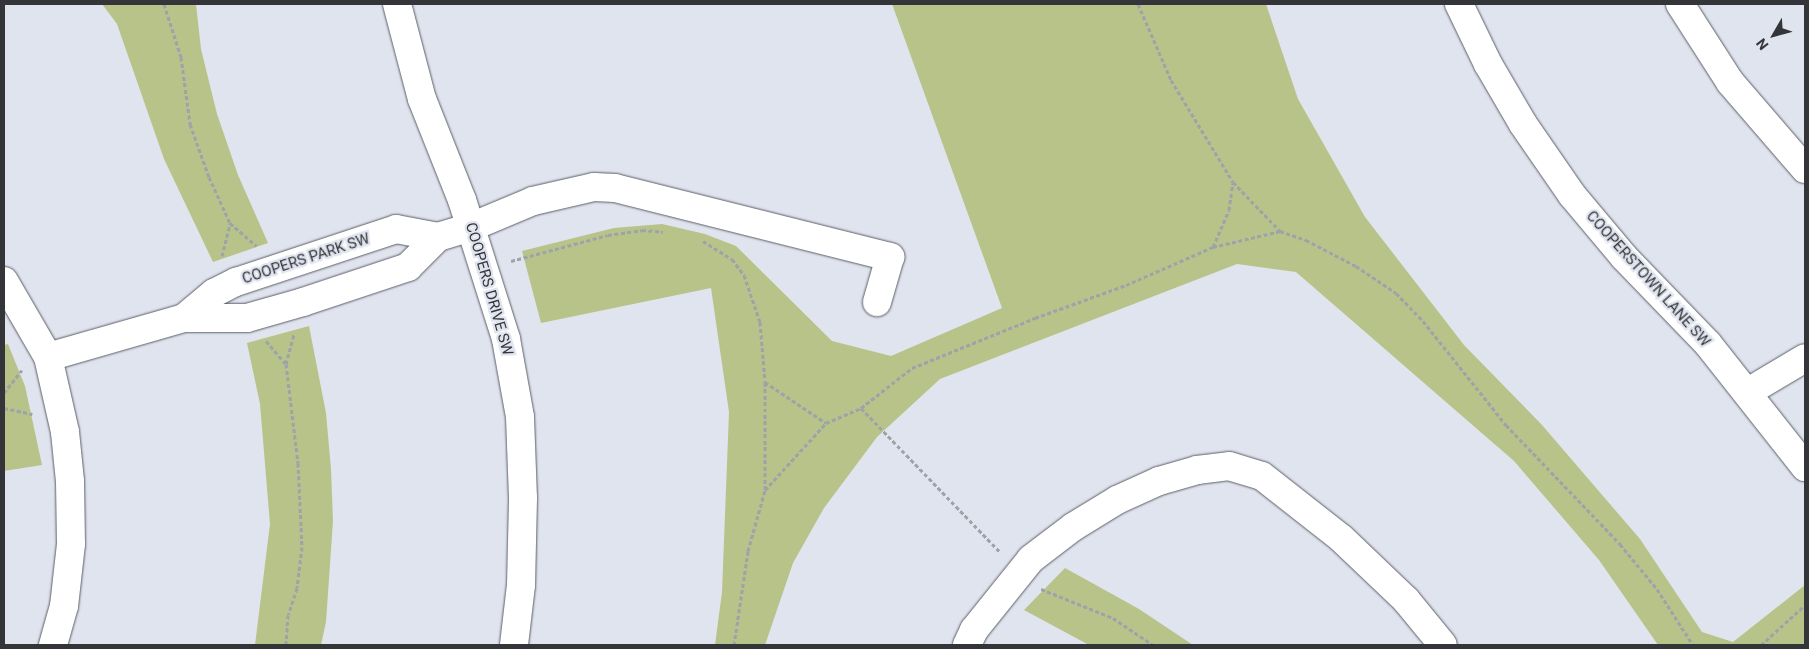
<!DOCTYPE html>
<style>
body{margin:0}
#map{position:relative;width:1809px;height:649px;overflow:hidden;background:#e0e4ee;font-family:Roboto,sans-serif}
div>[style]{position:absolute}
.green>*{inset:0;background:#b7c389}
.path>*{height:3px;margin-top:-1.5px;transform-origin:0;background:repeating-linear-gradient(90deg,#9ea2a9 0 4px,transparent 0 6.5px)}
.roads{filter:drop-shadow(0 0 1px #5b5e67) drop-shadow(0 0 1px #5b5e67)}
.minor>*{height:28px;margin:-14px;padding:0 14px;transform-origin:14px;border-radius:14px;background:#fff}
span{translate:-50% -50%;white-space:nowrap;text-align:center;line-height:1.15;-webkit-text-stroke:4.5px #e0e4ee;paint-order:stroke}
.street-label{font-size:15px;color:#333538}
.frame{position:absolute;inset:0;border:5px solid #333538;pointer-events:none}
.north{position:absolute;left:1749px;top:10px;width:50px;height:50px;-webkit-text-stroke:4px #e0e4ee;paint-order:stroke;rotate:232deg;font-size:14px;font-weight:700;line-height:20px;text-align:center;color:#333538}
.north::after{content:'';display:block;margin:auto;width:18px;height:22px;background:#333538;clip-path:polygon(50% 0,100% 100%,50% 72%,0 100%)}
</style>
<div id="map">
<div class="green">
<i style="clip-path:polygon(102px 4px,196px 4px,201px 49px,217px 114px,238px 175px,268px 243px,213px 262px,164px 159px,117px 24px)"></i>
<i style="clip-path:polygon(892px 4px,1266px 4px,1298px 99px,1365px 217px,1464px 345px,1542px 425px,1640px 539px,1702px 632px,1733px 642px,1805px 585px,1805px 645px,1658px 645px,1599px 560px,1514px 461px,1296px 272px,1237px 264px,940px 379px,877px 437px,824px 508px,793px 563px,765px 645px,715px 645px,722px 592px,729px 412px,711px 288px,541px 323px,522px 251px,614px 228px,662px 224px,705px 234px,736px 246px,832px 341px,891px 356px,1002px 308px)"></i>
<i style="clip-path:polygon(309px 326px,326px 413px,331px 469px,333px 521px,326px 622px,321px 645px,255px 645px,270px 524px,260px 404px,247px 343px)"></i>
<i style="clip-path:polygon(8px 344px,25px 386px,42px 465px,4px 471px,4px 345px)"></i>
<i style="clip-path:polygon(1065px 568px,1139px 609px,1193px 645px,1089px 645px,1024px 610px)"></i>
</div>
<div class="path">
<i style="left:164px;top:4px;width:56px;rotate:72.2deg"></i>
<i style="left:181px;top:57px;width:68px;rotate:82.3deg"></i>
<i style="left:190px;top:124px;width:56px;rotate:70.3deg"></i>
<i style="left:209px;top:177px;width:51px;rotate:65.5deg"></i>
<i style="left:230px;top:223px;width:35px;rotate:41deg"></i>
<i style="left:1138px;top:4px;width:83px;rotate:66.5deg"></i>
<i style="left:1171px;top:80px;width:119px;rotate:58.7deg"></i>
<i style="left:1233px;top:182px;width:68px;rotate:46.2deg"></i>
<i style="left:703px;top:241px;width:34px;rotate:32deg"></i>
<i style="left:732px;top:259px;width:20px;rotate:53deg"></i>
<i style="left:744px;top:275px;width:50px;rotate:71.2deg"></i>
<i style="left:760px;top:322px;width:60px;rotate:85.2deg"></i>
<i style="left:765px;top:382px;width:107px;rotate:90deg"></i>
<i style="left:1213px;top:247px;width:40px;rotate:-66.6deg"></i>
<i style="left:1229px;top:210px;width:27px;rotate:-82deg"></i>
<i style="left:222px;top:256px;width:34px;rotate:-76deg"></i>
<i style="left:511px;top:261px;width:100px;rotate:-15deg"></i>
<i style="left:608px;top:235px;width:34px;rotate:-8deg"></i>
<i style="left:642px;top:230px;width:21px;rotate:5deg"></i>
<i style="left:266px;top:341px;width:30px;rotate:49deg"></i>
<i style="left:286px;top:364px;width:31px;rotate:-75deg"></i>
<i style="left:286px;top:364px;width:100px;rotate:83.1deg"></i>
<i style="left:298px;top:463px;width:84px;rotate:87.3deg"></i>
<i style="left:302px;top:547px;width:41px;rotate:97deg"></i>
<i style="left:297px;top:588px;width:28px;rotate:108deg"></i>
<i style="left:288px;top:615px;width:30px;rotate:94deg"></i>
<i style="left:765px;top:382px;width:73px;rotate:33.9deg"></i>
<i style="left:4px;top:393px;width:29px;rotate:-52deg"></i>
<i style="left:4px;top:408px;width:29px;rotate:12deg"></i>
<i style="left:861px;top:408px;width:200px;rotate:46deg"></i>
<i style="left:1041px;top:589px;width:78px;rotate:21.9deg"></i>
<i style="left:1113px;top:618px;width:48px;rotate:34deg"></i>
<i style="left:734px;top:645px;width:95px;rotate:-81.5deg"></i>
<i style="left:748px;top:551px;width:63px;rotate:-74.4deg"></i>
<i style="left:765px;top:490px;width:91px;rotate:-47.7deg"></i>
<i style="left:826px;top:423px;width:38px;rotate:-23deg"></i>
<i style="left:861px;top:408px;width:65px;rotate:-38.1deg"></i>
<i style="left:912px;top:368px;width:133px;rotate:-22.1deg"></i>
<i style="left:1035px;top:318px;width:97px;rotate:-19.9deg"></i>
<i style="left:1126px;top:285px;width:95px;rotate:-23.6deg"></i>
<i style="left:1213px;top:247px;width:69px;rotate:-13.4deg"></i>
<i style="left:1280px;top:231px;width:28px;rotate:19deg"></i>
<i style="left:1306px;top:240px;width:56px;rotate:27.5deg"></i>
<i style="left:1356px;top:266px;width:48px;rotate:34deg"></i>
<i style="left:1396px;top:293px;width:39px;rotate:46deg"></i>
<i style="left:1423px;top:321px;width:133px;rotate:51.4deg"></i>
<i style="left:1506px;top:425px;width:165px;rotate:46.2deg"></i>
<i style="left:1620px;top:544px;width:58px;rotate:50.6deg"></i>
<i style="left:1657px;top:589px;width:67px;rotate:57.3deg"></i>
<i style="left:1761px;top:645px;width:59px;rotate:-42.3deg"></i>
</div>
<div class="roads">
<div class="minor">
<i style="left:397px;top:4px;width:98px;rotate:75.3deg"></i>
<i style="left:422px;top:99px;width:109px;rotate:68.4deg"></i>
<i style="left:462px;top:200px;width:146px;rotate:72.4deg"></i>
<i style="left:506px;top:339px;width:79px;rotate:79.8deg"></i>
<i style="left:520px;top:417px;width:81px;rotate:87.9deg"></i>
<i style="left:523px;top:498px;width:87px;rotate:91.3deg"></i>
<i style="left:521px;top:585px;width:60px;rotate:96.7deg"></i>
<i style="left:1459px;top:4px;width:67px;rotate:64.2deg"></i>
<i style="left:1488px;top:64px;width:69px;rotate:59.7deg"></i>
<i style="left:1523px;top:124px;width:86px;rotate:55.4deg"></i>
<i style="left:1572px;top:195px;width:81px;rotate:50deg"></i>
<i style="left:1624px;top:257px;width:121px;rotate:46deg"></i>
<i style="left:1708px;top:344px;width:157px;rotate:51.7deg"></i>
<i style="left:1680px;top:4px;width:93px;rotate:57.3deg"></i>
<i style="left:1730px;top:82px;width:115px;rotate:49.2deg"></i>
<i style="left:4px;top:281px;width:88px;rotate:59.9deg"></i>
<i style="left:48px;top:357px;width:77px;rotate:77.2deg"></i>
<i style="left:65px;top:432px;width:49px;rotate:84.2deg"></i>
<i style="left:70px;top:481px;width:63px;rotate:89.1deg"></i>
<i style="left:71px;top:544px;width:62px;rotate:96.4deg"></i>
<i style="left:64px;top:606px;width:41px;rotate:105.8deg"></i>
<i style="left:184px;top:318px;width:39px;rotate:-40deg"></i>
<i style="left:214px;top:293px;width:25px;rotate:-27deg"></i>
<i style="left:236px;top:282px;width:169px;rotate:-18.3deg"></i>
<i style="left:396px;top:229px;width:43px;rotate:10.8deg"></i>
<i style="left:438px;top:237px;width:34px;rotate:-17deg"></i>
<i style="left:471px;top:227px;width:67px;rotate:-22.8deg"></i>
<i style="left:533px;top:201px;width:63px;rotate:-12.9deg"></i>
<i style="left:594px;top:187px;width:21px;rotate:3deg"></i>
<i style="left:615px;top:188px;width:284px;rotate:14.1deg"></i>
<i style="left:890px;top:257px;width:47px;rotate:106.1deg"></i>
<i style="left:48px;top:357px;width:141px;rotate:-16deg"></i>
<i style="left:184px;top:318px;width:63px"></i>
<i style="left:247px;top:318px;width:58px;rotate:-15.9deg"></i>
<i style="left:303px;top:302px;width:111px;rotate:-18.4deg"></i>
<i style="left:408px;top:267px;width:42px;rotate:-45deg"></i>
<i style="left:1748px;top:392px;width:66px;rotate:-30.8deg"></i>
<i style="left:967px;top:645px;width:17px;rotate:-65deg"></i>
<i style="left:974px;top:630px;width:91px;rotate:-51.2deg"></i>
<i style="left:1031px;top:559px;width:53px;rotate:-37.3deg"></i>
<i style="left:1073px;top:527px;width:52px;rotate:-31.5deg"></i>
<i style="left:1117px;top:500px;width:46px;rotate:-24.3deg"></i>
<i style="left:1159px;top:481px;width:40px;rotate:-16deg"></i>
<i style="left:1197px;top:470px;width:32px;rotate:-7deg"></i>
<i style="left:1229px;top:466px;width:34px;rotate:17deg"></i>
<i style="left:1262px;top:476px;width:100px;rotate:38.1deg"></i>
<i style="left:1341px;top:538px;width:90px;rotate:43.6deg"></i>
<i style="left:1406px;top:600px;width:58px;rotate:50.6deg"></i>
</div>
</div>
<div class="street-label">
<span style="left:306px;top:259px;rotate:-18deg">COOPERS PARK SW</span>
<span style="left:1648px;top:279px;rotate:48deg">COOPERSTOWN LANE SW</span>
<span style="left:489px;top:289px;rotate:74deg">COOPERS DRIVE SW</span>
</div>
<div class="frame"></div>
<div class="north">N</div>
</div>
